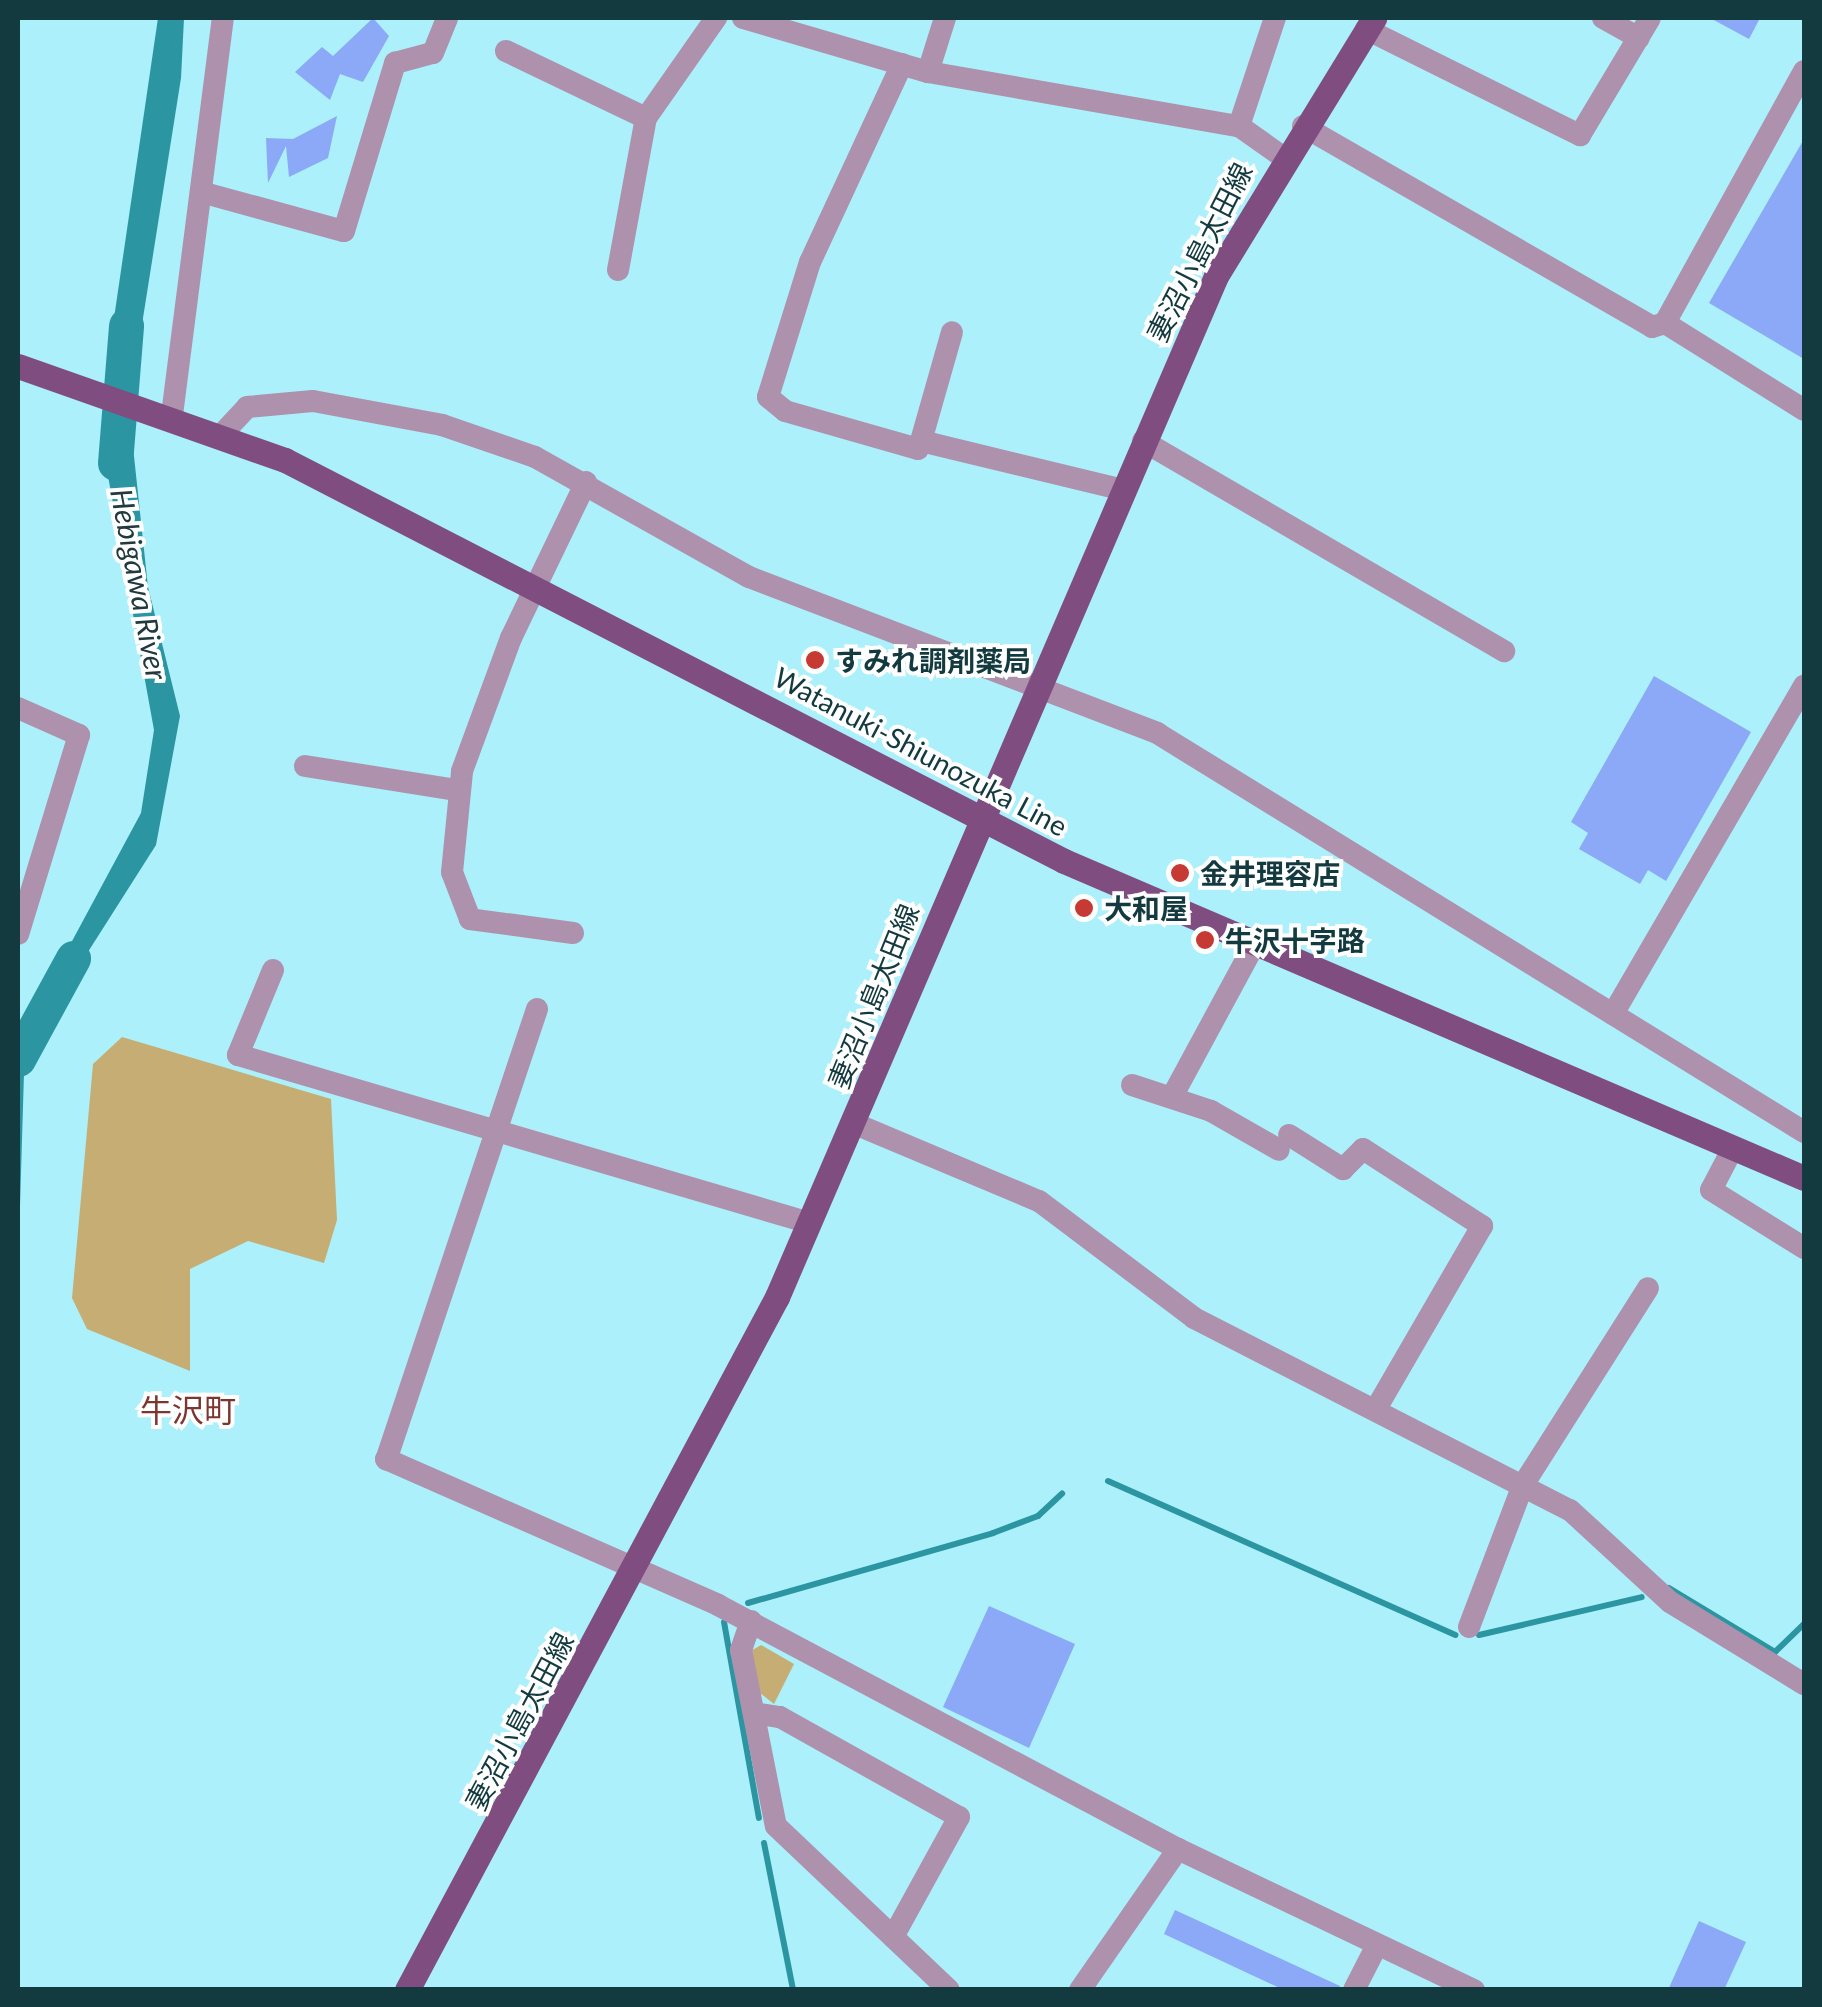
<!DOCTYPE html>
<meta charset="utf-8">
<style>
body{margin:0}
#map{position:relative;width:1822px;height:2007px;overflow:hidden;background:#abf0fa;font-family:Lato,"Noto Sans JP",sans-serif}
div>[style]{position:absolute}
.green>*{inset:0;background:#c6ad73}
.water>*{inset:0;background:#2b95a2}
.stream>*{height:6px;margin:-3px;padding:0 3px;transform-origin:3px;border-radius:3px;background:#2b95a2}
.river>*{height:35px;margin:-17.5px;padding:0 17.5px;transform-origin:17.5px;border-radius:17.5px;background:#2b95a2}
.building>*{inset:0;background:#8ba9f6}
.minor>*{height:22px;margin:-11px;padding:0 11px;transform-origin:11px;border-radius:11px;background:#ae91ad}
.major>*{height:25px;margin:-12.5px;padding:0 12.5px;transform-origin:12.5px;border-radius:12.5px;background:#804d80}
.dots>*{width:28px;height:28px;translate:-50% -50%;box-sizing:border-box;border:5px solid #fff;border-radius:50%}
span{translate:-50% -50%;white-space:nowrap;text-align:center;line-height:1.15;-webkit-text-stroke:8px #fff;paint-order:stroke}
.street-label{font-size:28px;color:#133a3f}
.poi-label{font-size:28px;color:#133a3f;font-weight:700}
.left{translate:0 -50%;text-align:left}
.water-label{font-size:30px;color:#223a3d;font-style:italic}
.quarter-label{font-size:32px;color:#7c352f}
.frame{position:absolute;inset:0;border:20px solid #133a3f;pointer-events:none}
</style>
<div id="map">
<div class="green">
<i style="clip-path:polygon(122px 1037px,331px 1099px,337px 1220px,324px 1263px,248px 1241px,190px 1269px,190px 1371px,87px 1329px,72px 1298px,93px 1064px)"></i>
<i style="clip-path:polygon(761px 1645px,794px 1664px,774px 1704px,760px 1693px,749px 1652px)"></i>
</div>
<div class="water">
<i style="clip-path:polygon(158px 18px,184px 18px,181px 78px,134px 375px,107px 366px)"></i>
<i style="clip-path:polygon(107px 412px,130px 419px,148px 587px,180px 716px,156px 845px,58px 999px,43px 995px,141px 813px,154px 730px,108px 476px)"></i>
<i style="clip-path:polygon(38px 1002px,55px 1008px,24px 1073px,18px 1273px,18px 1041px)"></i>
</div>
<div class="stream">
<i style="left:1108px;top:1481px;width:380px;rotate:23.9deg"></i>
<i style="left:1669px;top:1588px;width:124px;rotate:31.1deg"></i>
<i style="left:1775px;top:1652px;width:40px;rotate:-44deg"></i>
<i style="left:748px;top:1603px;width:255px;rotate:-15.9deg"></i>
<i style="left:993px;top:1533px;width:48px;rotate:-20.7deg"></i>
<i style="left:1038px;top:1516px;width:33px;rotate:-43deg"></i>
<i style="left:724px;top:1622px;width:199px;rotate:79.9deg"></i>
<i style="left:1479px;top:1635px;width:167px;rotate:-13.1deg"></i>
<i style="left:764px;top:1843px;width:150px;rotate:78.8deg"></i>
</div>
<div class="river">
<i style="left:115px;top:463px;width:138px;rotate:-85.4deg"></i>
<i style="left:18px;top:1059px;width:115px;rotate:-61.4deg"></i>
</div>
<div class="building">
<i style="clip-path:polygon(373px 18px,389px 36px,363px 82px,340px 74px,330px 100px,295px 72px,322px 47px,333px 56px)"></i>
<i style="clip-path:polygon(1710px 18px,1760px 18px,1749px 39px)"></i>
<i style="clip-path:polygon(337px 116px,328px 158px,289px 177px,286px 146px,268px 183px,266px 138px,293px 139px)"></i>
<i style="clip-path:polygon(1804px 139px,1804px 359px,1709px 303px)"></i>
<i style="clip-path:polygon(1654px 676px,1751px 732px,1666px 881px,1648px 870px,1640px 884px,1579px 849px,1588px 833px,1571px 822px)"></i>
<i style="clip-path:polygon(989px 1606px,1075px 1644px,1029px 1748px,943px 1707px)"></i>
<i style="clip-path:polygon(1175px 1910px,1340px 1986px,1339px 1990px,1284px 1990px,1164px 1934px)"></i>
<i style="clip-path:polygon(1699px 1921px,1746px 1942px,1724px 1990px,1668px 1990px)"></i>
</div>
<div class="minor">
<i style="left:743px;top:18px;width:193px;rotate:16.3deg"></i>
<i style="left:928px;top:72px;width:316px;rotate:9.9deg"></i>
<i style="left:1239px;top:126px;width:54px;rotate:35.2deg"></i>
<i style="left:1603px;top:18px;width:41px;rotate:29.1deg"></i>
<i style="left:1366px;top:29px;width:239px;rotate:26.4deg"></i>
<i style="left:1580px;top:135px;width:136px;rotate:-59.1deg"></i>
<i style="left:506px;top:51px;width:155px;rotate:25.6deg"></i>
<i style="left:902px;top:64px;width:218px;rotate:114.9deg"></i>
<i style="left:810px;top:262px;width:141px;rotate:107.3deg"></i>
<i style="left:768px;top:397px;width:22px;rotate:39deg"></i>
<i style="left:785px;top:411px;width:138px;rotate:15.9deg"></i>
<i style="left:918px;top:449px;width:9px;rotate:-69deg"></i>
<i style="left:921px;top:441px;width:208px;rotate:13.6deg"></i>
<i style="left:1804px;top:71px;width:288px;rotate:118.9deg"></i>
<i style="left:1665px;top:323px;width:164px;rotate:32deg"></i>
<i style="left:928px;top:72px;width:57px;rotate:-72.5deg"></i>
<i style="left:1239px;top:126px;width:114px;rotate:-71.6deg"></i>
<i style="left:1303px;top:126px;width:403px;rotate:29.9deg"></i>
<i style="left:1652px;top:327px;width:14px;rotate:-17deg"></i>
<i style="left:201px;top:192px;width:148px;rotate:15.3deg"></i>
<i style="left:344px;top:231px;width:176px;rotate:-73.1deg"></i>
<i style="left:395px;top:63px;width:39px;rotate:-15deg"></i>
<i style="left:433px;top:53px;width:38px;rotate:-68deg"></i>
<i style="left:618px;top:270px;width:155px;rotate:-79.6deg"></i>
<i style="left:646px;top:118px;width:122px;rotate:-55deg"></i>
<i style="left:172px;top:415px;width:400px;rotate:-82.7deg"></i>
<i style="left:223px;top:433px;width:35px;rotate:-47deg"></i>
<i style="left:247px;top:407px;width:66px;rotate:-5.2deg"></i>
<i style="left:313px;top:401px;width:131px;rotate:10.5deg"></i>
<i style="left:442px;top:425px;width:98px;rotate:19deg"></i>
<i style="left:535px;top:457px;width:245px;rotate:29.3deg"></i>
<i style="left:749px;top:577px;width:437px;rotate:20.9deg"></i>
<i style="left:1157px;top:733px;width:760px;rotate:31.66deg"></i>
<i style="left:921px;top:441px;width:113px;rotate:-74.1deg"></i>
<i style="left:1143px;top:441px;width:418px;rotate:30.2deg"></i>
<i style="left:18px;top:708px;width:67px;rotate:23.9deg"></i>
<i style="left:79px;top:735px;width:208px;rotate:107deg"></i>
<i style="left:305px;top:766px;width:154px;rotate:9deg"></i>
<i style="left:573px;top:933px;width:104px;rotate:-172.3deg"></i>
<i style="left:470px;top:919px;width:50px;rotate:-111deg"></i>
<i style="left:452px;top:872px;width:101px;rotate:-84.3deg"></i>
<i style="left:462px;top:771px;width:142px;rotate:-69.8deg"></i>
<i style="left:511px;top:638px;width:173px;rotate:-64.3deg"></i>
<i style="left:273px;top:970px;width:92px;rotate:112.4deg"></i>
<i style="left:238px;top:1055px;width:596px;rotate:16.37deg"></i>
<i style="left:537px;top:1009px;width:475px;rotate:108.5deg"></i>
<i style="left:386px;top:1459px;width:363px;rotate:23.7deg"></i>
<i style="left:718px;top:1605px;width:521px;rotate:27.94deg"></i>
<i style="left:1178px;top:1849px;width:328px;rotate:25.5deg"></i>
<i style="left:1613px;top:1014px;width:380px;rotate:-59.8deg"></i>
<i style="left:1132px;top:1085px;width:83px;rotate:18.2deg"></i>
<i style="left:1211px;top:1111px;width:78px;rotate:29.8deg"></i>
<i style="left:1173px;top:1095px;width:170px;rotate:-61.6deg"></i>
<i style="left:853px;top:1123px;width:202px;rotate:22.8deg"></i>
<i style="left:1039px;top:1201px;width:194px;rotate:37deg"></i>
<i style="left:1194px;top:1318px;width:422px;rotate:27.1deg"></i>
<i style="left:1570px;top:1510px;width:136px;rotate:42.6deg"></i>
<i style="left:1670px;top:1602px;width:157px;rotate:31.5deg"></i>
<i style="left:1289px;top:1135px;width:64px;rotate:32.2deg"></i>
<i style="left:1343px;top:1169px;width:28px;rotate:-45deg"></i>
<i style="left:1363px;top:1149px;width:142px;rotate:32.9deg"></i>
<i style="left:1482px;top:1226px;width:211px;rotate:120.1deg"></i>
<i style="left:1733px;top:1148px;width:47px;rotate:117.6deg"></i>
<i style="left:1711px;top:1190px;width:110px;rotate:31.9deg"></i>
<i style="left:751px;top:1621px;width:31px;rotate:109deg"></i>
<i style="left:741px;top:1650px;width:179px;rotate:78.8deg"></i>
<i style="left:776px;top:1826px;width:238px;rotate:43.5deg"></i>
<i style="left:1469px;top:1627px;width:152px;rotate:-69.2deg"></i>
<i style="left:1523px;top:1485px;width:233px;rotate:-57.6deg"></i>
<i style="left:754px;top:1713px;width:26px;rotate:9deg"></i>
<i style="left:780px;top:1717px;width:205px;rotate:29.2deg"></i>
<i style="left:959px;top:1817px;width:137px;rotate:118.8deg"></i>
<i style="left:1080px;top:1990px;width:172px;rotate:-55.2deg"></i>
<i style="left:1354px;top:1990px;width:51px;rotate:-62.9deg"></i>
</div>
<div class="major">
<i style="left:18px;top:366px;width:283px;rotate:19.4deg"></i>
<i style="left:285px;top:460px;width:876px;rotate:27.24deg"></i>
<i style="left:1064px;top:861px;width:805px;rotate:23.19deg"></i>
<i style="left:407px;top:1990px;width:786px;rotate:-61.9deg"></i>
<i style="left:777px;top:1297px;width:1111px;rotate:-66.73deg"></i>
<i style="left:1216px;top:276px;width:303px;rotate:-58.5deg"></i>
</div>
<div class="dots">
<i style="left:815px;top:660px;background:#c73933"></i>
<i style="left:1180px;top:873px;background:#c73933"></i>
<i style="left:1084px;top:908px;background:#c73933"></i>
<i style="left:1205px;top:940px;background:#c73933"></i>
</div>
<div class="street-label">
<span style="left:1199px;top:252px;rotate:-63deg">妻沼小島太田線</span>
<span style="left:921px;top:751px;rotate:28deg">Watanuki-Shiunozuka Line</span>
<span style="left:873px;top:996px;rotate:-68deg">妻沼小島太田線</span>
<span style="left:519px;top:1721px;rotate:-62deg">妻沼小島太田線</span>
</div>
<div class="poi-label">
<span class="left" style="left:835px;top:660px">すみれ調剤薬局</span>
<span class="left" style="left:1200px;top:873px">金井理容店</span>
<span class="left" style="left:1104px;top:908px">大和屋</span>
<span class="left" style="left:1225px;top:940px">牛沢十字路</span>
</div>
<div class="water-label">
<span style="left:140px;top:584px;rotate:79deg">Hebigawa River</span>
</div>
<div class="quarter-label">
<span style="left:188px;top:1410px">牛沢町</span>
</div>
<div class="frame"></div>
</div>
